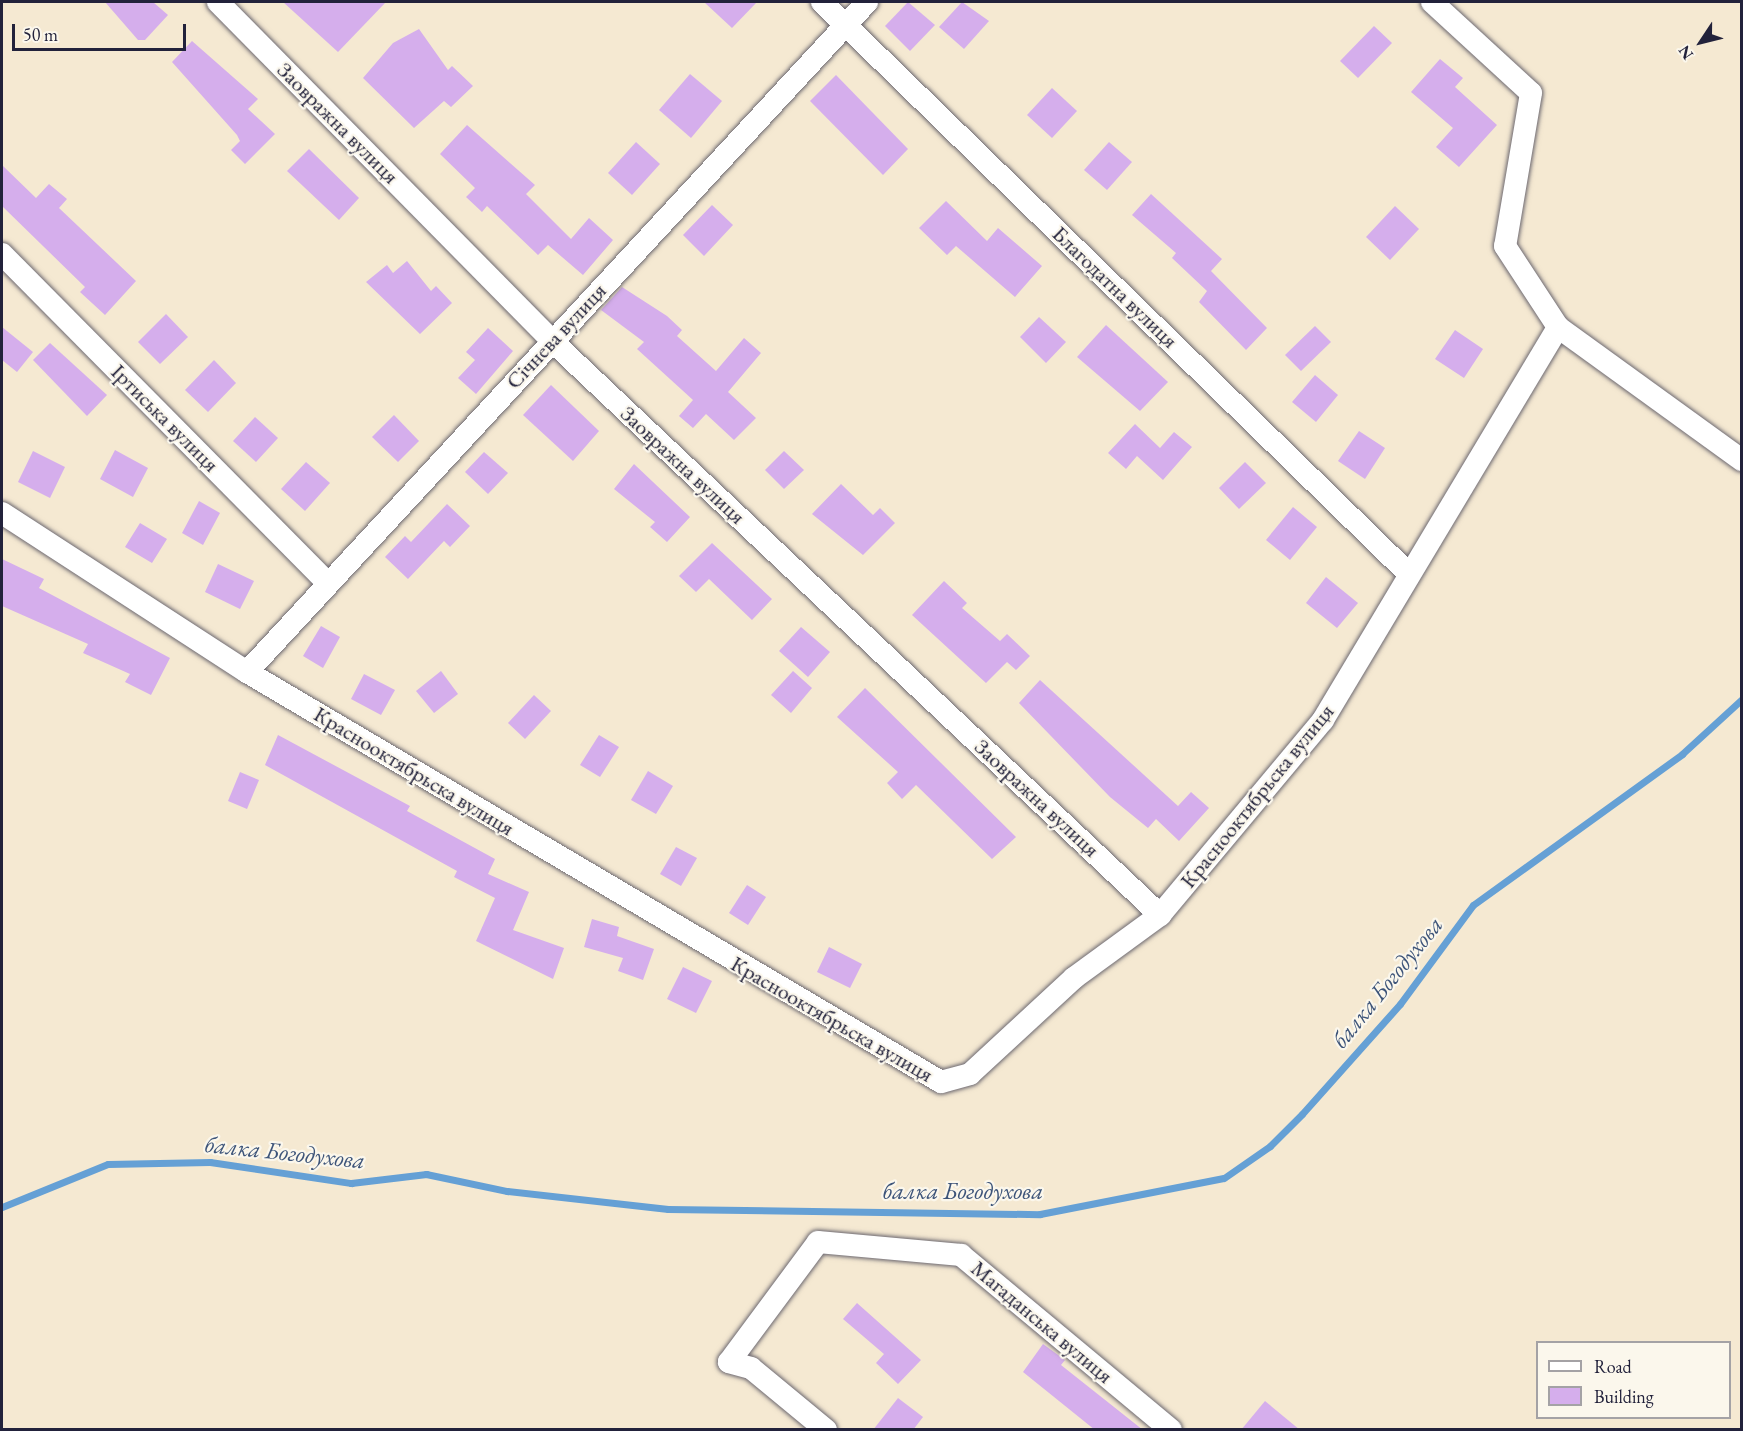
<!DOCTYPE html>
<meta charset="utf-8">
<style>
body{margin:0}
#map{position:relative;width:1743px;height:1431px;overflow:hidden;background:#f5e9d2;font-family:"EB Garamond",serif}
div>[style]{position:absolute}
.stream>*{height:7px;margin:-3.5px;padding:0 3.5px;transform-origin:3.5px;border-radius:3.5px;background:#65a0d5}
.building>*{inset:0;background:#d5aeec}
.roads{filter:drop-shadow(0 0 2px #6c6870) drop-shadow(0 0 2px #6c6870)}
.street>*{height:22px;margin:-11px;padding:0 11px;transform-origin:11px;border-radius:11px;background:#fff}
span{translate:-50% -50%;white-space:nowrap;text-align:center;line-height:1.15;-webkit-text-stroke:4.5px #fbf7ec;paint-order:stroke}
.street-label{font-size:22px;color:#22223b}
.water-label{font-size:24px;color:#3d5479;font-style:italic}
.frame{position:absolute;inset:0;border:3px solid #22223b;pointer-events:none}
.legend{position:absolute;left:1536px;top:1341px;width:195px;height:78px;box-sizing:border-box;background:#fbf7ec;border:2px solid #a4a2a5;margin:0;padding:8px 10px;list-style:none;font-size:18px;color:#22223b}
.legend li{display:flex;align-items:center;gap:12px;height:30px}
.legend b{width:30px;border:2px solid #a4a2a5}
.north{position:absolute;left:1671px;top:12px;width:60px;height:60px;-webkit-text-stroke:4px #fbf7ec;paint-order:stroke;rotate:235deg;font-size:16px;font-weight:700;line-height:24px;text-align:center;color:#22223b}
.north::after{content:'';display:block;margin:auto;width:21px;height:27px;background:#22223b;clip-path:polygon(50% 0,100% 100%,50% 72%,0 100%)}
.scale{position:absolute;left:12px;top:24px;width:174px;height:27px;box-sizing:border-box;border:3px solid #22223b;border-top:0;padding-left:8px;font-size:18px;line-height:21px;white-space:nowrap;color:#22223b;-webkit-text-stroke:4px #fbf7ec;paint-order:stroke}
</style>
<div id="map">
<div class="stream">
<i style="left:2px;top:1207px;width:114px;rotate:-22.1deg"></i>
<i style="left:108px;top:1164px;width:102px;rotate:-1.1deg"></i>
<i style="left:210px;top:1162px;width:143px;rotate:8.5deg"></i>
<i style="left:351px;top:1183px;width:76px;rotate:-6.8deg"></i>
<i style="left:426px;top:1174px;width:83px;rotate:11.9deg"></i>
<i style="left:507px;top:1191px;width:162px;rotate:6.4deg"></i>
<i style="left:668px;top:1209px;width:372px;rotate:0.8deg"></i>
<i style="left:1040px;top:1214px;width:187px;rotate:-11.1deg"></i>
<i style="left:1224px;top:1178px;width:56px;rotate:-34.8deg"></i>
<i style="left:1270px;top:1146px;width:45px;rotate:-45deg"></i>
<i style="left:1302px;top:1114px;width:147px;rotate:-48.3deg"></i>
<i style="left:1400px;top:1004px;width:123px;rotate:-53.6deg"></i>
<i style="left:1473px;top:905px;width:258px;rotate:-35.8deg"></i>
<i style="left:1682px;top:754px;width:81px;rotate:-42.5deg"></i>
</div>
<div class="building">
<i style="clip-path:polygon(105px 2px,153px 2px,168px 15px,145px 40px,138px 40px)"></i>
<i style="clip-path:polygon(283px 2px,386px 2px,338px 52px)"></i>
<i style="clip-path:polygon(704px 2px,757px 2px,732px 28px)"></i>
<i style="clip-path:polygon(908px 2px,935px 25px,910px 51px,885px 26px)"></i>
<i style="clip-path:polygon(962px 2px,989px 21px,964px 49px,939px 27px)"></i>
<i style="clip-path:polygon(1374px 26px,1392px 43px,1358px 78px,1340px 61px)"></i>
<i style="clip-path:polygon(419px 29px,448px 70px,452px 66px,473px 86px,451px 107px,444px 101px,414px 128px,363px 78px,393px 43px)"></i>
<i style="clip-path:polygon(192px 41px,258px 99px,248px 109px,275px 134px,245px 164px,231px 150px,240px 141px,237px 135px,172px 62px)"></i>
<i style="clip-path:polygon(1440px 59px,1463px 78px,1455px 87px,1497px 125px,1459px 167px,1436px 147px,1453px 128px,1411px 92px)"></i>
<i style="clip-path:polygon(690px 74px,722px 101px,691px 138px,659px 110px)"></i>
<i style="clip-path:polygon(836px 75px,908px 149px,883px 175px,810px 101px)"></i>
<i style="clip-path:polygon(1052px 88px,1077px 111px,1052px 138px,1027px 115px)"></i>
<i style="clip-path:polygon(467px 125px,535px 185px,526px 194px,571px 239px,589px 218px,613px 240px,583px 275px,548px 245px,538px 255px,487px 206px,482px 212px,466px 197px,475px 188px,440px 154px)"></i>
<i style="clip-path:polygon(636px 142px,660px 164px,632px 195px,608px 173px)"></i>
<i style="clip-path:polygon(1109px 142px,1132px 162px,1107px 190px,1084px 170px)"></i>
<i style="clip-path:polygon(309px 149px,359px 198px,339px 220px,287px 171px)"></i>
<i style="clip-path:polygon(2px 165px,36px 198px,49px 184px,67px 199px,59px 208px,136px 281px,105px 315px,80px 292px,85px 287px,2px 206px)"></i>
<i style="clip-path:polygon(1151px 194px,1222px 259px,1211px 271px,1267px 328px,1246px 350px,1199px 302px,1207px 291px,1172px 258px,1176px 253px,1132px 215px)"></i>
<i style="clip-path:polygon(946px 201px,987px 241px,998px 228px,1042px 266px,1015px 297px,956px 246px,947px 255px,919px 228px)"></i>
<i style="clip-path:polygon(712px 205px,733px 225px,704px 256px,683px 235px)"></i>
<i style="clip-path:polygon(1395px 206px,1419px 229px,1390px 260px,1366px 237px)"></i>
<i style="clip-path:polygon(407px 261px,431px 291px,436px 286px,452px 303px,420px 334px,366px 282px,387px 265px,393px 273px)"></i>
<i style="clip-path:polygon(622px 287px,667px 316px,682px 330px,677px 336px,716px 371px,744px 338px,761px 353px,728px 392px,756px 418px,734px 440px,706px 414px,693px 428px,679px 416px,693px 400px,637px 349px,644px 342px,601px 310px)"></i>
<i style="clip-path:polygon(166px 314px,188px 337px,160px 364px,138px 342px)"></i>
<i style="clip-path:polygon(1039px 317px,1066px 342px,1046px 363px,1020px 337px)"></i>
<i style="clip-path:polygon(1106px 325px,1168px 382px,1140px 411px,1077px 357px)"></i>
<i style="clip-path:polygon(1315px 326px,1331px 342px,1301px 371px,1285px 355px)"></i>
<i style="clip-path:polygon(2px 327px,33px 352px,17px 372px,2px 360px)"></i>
<i style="clip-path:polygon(488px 328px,513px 351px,476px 394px,458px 378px,475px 360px,466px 352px)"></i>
<i style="clip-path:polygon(1455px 330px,1483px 349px,1464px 378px,1435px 359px)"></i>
<i style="clip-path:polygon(50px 343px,107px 395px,87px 416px,33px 360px)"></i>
<i style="clip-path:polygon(214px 360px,236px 383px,208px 412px,185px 390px)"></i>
<i style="clip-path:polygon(1315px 375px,1338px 395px,1316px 422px,1292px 402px)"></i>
<i style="clip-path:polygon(551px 385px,599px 431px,573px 461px,523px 415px)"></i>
<i style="clip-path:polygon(394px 415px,419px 441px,398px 462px,372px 437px)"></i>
<i style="clip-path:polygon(255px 417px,278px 438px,256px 462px,233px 441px)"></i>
<i style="clip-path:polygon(1135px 424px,1160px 448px,1174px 432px,1192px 447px,1163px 480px,1137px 456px,1126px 469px,1108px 453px)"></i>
<i style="clip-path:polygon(1359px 431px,1385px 448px,1365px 479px,1338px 461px)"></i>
<i style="clip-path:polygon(115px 450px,148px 468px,133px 497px,100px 479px)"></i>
<i style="clip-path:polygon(33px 451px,65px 467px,50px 498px,18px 482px)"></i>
<i style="clip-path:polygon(784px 451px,804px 470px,784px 489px,765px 470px)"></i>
<i style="clip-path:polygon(484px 452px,508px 473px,488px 494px,465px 472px)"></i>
<i style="clip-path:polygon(306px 462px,330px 483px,305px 511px,281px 489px)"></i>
<i style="clip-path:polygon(1245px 462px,1266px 483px,1239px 509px,1219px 488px)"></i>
<i style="clip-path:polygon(634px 464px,690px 517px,667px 542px,650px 527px,655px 522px,614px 489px)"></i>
<i style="clip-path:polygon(841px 484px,873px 515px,880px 508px,895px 523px,863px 555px,812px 514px)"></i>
<i style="clip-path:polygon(199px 501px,220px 513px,203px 545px,182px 533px)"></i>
<i style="clip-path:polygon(447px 504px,470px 526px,450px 547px,444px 541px,408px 579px,385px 557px,405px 536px,411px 542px)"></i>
<i style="clip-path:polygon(1293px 507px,1317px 527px,1290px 560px,1266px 540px)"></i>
<i style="clip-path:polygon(140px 523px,167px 539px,152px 563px,125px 547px)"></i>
<i style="clip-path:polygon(712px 543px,772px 599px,752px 620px,709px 579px,696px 592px,679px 576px)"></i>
<i style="clip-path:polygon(2px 559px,44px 579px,39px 588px,170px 658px,151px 695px,125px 682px,130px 674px,83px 653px,88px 644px,2px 606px)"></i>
<i style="clip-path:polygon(218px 564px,254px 581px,240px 609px,205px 592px)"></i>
<i style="clip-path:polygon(1326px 577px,1358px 603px,1337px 628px,1306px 603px)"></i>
<i style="clip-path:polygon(944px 581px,967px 603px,962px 608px,1000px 641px,1007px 634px,1030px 656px,1016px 670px,1007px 662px,986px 683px,912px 615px)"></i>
<i style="clip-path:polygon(321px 626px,340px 637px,323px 668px,303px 656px)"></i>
<i style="clip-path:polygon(801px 627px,830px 652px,808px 677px,779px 651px)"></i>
<i style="clip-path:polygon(441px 671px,458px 694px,434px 713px,416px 691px)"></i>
<i style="clip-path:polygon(793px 671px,812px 688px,791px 713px,771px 695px)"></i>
<i style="clip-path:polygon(364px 674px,395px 690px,381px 715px,351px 699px)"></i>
<i style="clip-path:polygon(1040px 680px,1178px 806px,1191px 792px,1209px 808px,1179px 841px,1156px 819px,1148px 828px,1110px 797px,1019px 703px)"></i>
<i style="clip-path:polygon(865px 688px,1016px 837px,992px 859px,916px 785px,902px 799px,887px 783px,898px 772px,837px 717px)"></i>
<i style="clip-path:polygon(534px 695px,551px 711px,525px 739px,508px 723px)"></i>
<i style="clip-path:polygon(278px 735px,410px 806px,407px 811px,495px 859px,488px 874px,529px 892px,513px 930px,564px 948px,553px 979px,476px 941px,495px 898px,454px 877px,457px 871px,265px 765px)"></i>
<i style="clip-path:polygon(599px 735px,619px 747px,600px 777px,580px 765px)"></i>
<i style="clip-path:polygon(648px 771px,673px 786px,656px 814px,631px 800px)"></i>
<i style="clip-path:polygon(240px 772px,259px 780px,247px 809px,228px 801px)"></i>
<i style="clip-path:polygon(676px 847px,697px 858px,681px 886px,660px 874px)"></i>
<i style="clip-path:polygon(747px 885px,766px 897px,748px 925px,729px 913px)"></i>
<i style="clip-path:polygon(592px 919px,619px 927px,617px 936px,654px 949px,643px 980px,618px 971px,623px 958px,584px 947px)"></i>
<i style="clip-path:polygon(829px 947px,862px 964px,850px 988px,817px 972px)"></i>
<i style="clip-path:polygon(683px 967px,712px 981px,696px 1013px,667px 999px)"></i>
<i style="clip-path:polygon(857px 1303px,921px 1360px,898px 1384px,876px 1363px,884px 1354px,843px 1319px)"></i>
<i style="clip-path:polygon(1043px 1344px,1065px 1360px,1061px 1365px,1143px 1430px,1095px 1430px,1023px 1372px)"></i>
<i style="clip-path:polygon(898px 1398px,923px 1417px,913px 1430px,873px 1430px)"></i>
<i style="clip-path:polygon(1265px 1401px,1300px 1430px,1241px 1430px)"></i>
</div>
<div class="roads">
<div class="street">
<i style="left:218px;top:2px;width:476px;rotate:45.4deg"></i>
<i style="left:552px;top:341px;width:836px;rotate:43.35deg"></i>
<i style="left:822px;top:2px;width:818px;rotate:44.26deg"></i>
<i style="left:1432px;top:2px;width:134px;rotate:42.6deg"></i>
<i style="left:1531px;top:93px;width:155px;rotate:99.6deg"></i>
<i style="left:1505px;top:246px;width:97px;rotate:56.8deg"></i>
<i style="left:1558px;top:327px;width:227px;rotate:35.9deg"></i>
<i style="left:2px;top:254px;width:463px;rotate:45.3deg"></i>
<i style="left:2px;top:513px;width:292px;rotate:33deg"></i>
<i style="left:247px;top:672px;width:806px;rotate:30.57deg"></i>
<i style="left:941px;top:1082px;width:30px;rotate:-15deg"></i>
<i style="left:970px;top:1074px;width:142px;rotate:-42.7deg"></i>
<i style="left:1074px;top:978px;width:107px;rotate:-36.2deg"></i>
<i style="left:1160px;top:915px;width:254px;rotate:-50.1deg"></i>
<i style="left:1323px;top:720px;width:458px;rotate:-59.1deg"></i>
<i style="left:247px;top:672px;width:913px;rotate:-47.22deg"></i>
<i style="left:826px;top:1430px;width:97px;rotate:-140.4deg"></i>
<i style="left:751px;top:1368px;width:23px;rotate:-165deg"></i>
<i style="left:729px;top:1362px;width:149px;rotate:-53.4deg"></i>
<i style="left:818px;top:1242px;width:144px;rotate:5.2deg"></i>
<i style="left:961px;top:1255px;width:273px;rotate:39.8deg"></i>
</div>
</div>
<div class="street-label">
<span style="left:338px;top:123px;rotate:45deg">Заовражна вулиця</span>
<span style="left:1115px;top:287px;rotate:44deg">Благодатна вулиця</span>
<span style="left:556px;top:336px;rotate:-47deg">Січнева вулиця</span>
<span style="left:165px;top:418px;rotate:45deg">Іртиська вулиця</span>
<span style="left:683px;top:465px;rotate:43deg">Заовражна вулиця</span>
<span style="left:414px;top:771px;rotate:31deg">Краснооктябрьска вулиця</span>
<span style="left:1257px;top:796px;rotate:-51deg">Краснооктябрьска вулиця</span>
<span style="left:1037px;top:798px;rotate:43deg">Заовражна вулиця</span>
<span style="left:832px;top:1019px;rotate:30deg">Краснооктябрьска вулиця</span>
<span style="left:1042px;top:1322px;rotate:40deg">Магаданська вулиця</span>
</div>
<div class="water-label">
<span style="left:1387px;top:982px;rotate:-51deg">балка Богодухова</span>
<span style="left:285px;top:1152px;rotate:6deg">балка Богодухова</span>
<span style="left:963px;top:1191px">балка Богодухова</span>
</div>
<div class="frame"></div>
<ul class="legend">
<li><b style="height:8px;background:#fff"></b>Road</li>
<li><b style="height:16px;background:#d5aeec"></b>Building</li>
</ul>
<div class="north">N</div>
<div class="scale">50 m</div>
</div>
